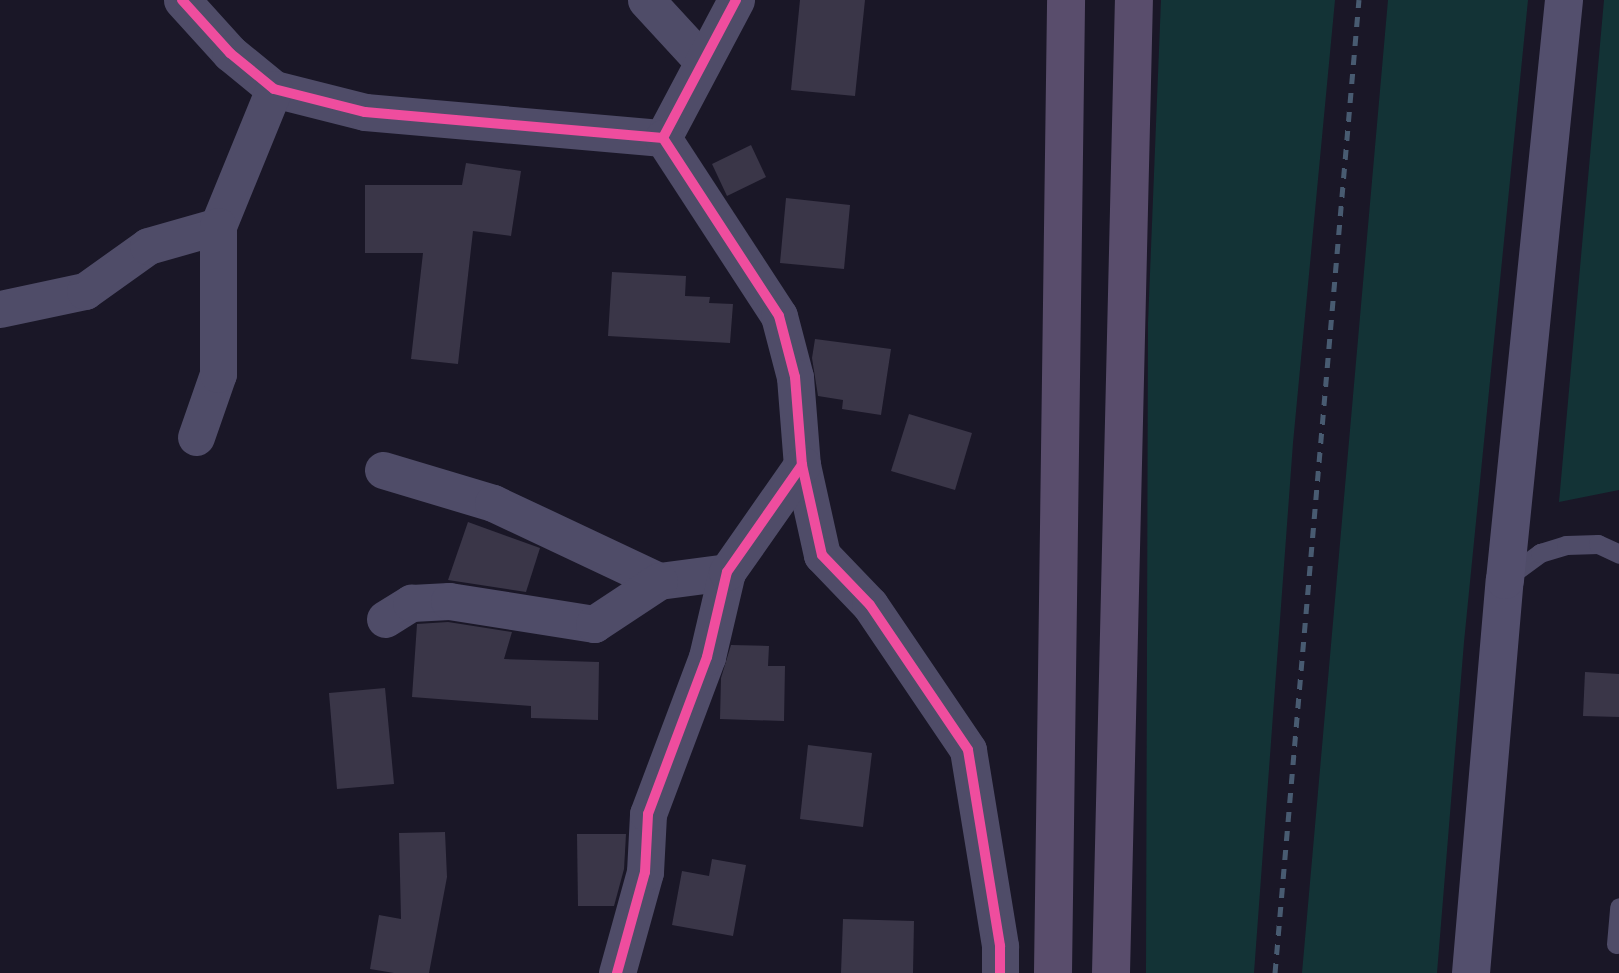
<!DOCTYPE html>
<style>
body{margin:0}
#map{position:relative;width:1619px;height:973px;overflow:hidden;background:#1a1727;font-family:"Roboto Condensed",sans-serif}
div>[style]{position:absolute}
.green>*{inset:0;background:#133336}
.building>*{inset:0;background:#3a3648}
.lane>*{height:19px;margin:-9.5px;padding:0 9.5px;transform-origin:9.5px;border-radius:9.5px;background:#4f4c68}
.street>*{height:37px;margin:-18.5px;padding:0 18.5px;transform-origin:18.5px;border-radius:18.5px;background:#4f4c68}
.secondary>*{height:38px;margin:-19px;padding:0 19px;transform-origin:19px;border-radius:19px;background:#534f6d}
.primary>*{height:38px;margin:-19px;padding:0 19px;transform-origin:19px;border-radius:19px;background:#594d6c}
.rail>*{height:5px;margin-top:-2.5px;transform-origin:0;background:repeating-linear-gradient(90deg,#485b71 0 10px,transparent 0 19px)}
.cycleway>*{height:10px;margin:-5px;padding:0 5px;transform-origin:5px;border-radius:5px;background:#ef4d9e}
span{translate:-50% -50%;white-space:nowrap;text-align:center;line-height:1.15;-webkit-text-stroke:6px #17102e;paint-order:stroke}
</style>
<div id="map">
<div class="green">
<i style="clip-path:polygon(1161px 0,1335px 0,1293px 443px,1254px 973px,1146px 973px,1148px 323px)"></i>
<i style="clip-path:polygon(1388px 0,1528px 0,1464px 642px,1437px 973px,1302px 973px)"></i>
<i style="clip-path:polygon(1604px 0,1619px 0,1619px 490px,1559px 502px)"></i>
</div>
<div class="building">
<i style="clip-path:polygon(800px 0,865px 0,855px 96px,791px 90px)"></i>
<i style="clip-path:polygon(751px 145px,766px 177px,727px 196px,712px 164px)"></i>
<i style="clip-path:polygon(466px 163px,521px 171px,511px 236px,473px 231px,458px 364px,411px 359px,423px 253px,365px 253px,365px 185px,462px 185px)"></i>
<i style="clip-path:polygon(786px 198px,850px 205px,844px 269px,780px 263px)"></i>
<i style="clip-path:polygon(612px 272px,686px 276px,685px 296px,710px 297px,709px 303px,733px 304px,730px 343px,608px 336px)"></i>
<i style="clip-path:polygon(815px 339px,891px 349px,881px 415px,842px 409px,843px 400px,818px 396px,812px 358px)"></i>
<i style="clip-path:polygon(909px 414px,972px 433px,955px 490px,891px 471px)"></i>
<i style="clip-path:polygon(468px 522px,540px 548px,526px 592px,448px 580px)"></i>
<i style="clip-path:polygon(448px 622px,512px 632px,504px 659px,599px 662px,598px 720px,531px 718px,531px 706px,412px 697px,417px 624px)"></i>
<i style="clip-path:polygon(731px 645px,769px 646px,768px 666px,785px 666px,784px 721px,720px 719px,721px 678px)"></i>
<i style="clip-path:polygon(1585px 672px,1619px 674px,1619px 717px,1583px 716px)"></i>
<i style="clip-path:polygon(385px 688px,394px 784px,337px 789px,329px 693px)"></i>
<i style="clip-path:polygon(808px 745px,872px 753px,863px 827px,800px 819px)"></i>
<i style="clip-path:polygon(445px 832px,447px 877px,429px 973px,394px 973px,370px 969px,379px 915px,401px 919px,399px 833px)"></i>
<i style="clip-path:polygon(577px 834px,626px 834px,624px 869px,614px 906px,578px 906px)"></i>
<i style="clip-path:polygon(712px 859px,746px 865px,733px 936px,672px 925px,682px 871px,709px 876px)"></i>
<i style="clip-path:polygon(843px 919px,914px 921px,913px 973px,841px 973px)"></i>
</div>
<div class="lane">
<i style="left:1505px;top:579px;width:44px;rotate:-36.6deg"></i>
<i style="left:1540px;top:553px;width:27px;rotate:-17deg"></i>
<i style="left:1566px;top:545px;width:32px;rotate:-2deg"></i>
<i style="left:1598px;top:544px;width:23px;rotate:25deg"></i>
<i style="left:1616px;top:944px;width:37px;rotate:-85deg"></i>
</div>
<div class="street">
<i style="left:182px;top:0;width:72px;rotate:47.8deg"></i>
<i style="left:230px;top:53px;width:57px;rotate:39.3deg"></i>
<i style="left:274px;top:89px;width:94px;rotate:14.2deg"></i>
<i style="left:365px;top:112px;width:299px;rotate:5deg"></i>
<i style="left:646px;top:0;width:83px;rotate:47.4deg"></i>
<i style="left:736px;top:0;width:156px;rotate:117.9deg"></i>
<i style="left:663px;top:138px;width:212px;rotate:56.9deg"></i>
<i style="left:779px;top:316px;width:63px;rotate:75.3deg"></i>
<i style="left:795px;top:377px;width:88px;rotate:85.5deg"></i>
<i style="left:802px;top:465px;width:92px;rotate:77.5deg"></i>
<i style="left:822px;top:555px;width:69px;rotate:46.2deg"></i>
<i style="left:870px;top:605px;width:175px;rotate:55.9deg"></i>
<i style="left:968px;top:750px;width:199px;rotate:80.7deg"></i>
<i style="left:1000px;top:946px;width:27px;rotate:90deg"></i>
<i style="left:0;top:309px;width:87px;rotate:-12deg"></i>
<i style="left:85px;top:291px;width:77px;rotate:-35.5deg"></i>
<i style="left:148px;top:246px;width:73px;rotate:-15.9deg"></i>
<i style="left:218px;top:226px;width:148px;rotate:-67.8deg"></i>
<i style="left:196px;top:437px;width:67px;rotate:-70.8deg"></i>
<i style="left:218px;top:374px;width:148px;rotate:-90deg"></i>
<i style="left:383px;top:470px;width:115px;rotate:16.7deg"></i>
<i style="left:493px;top:503px;width:183px;rotate:25.2deg"></i>
<i style="left:659px;top:581px;width:69px;rotate:-7.5deg"></i>
<i style="left:385px;top:619px;width:31px;rotate:-32deg"></i>
<i style="left:411px;top:603px;width:38px;rotate:-3deg"></i>
<i style="left:449px;top:601px;width:147px;rotate:9deg"></i>
<i style="left:594px;top:624px;width:78px;rotate:-33.5deg"></i>
<i style="left:617px;top:973px;width:105px;rotate:-74.5deg"></i>
<i style="left:645px;top:872px;width:58px;rotate:-87deg"></i>
<i style="left:648px;top:814px;width:168px;rotate:-69.4deg"></i>
<i style="left:707px;top:657px;width:87px;rotate:-76.8deg"></i>
<i style="left:727px;top:572px;width:131px;rotate:-55deg"></i>
</div>
<div class="secondary">
<i style="left:1471px;top:973px;width:394px;rotate:-85.1deg"></i>
<i style="left:1505px;top:580px;width:583px;rotate:-84.19deg"></i>
</div>
<div class="primary">
<i style="left:1053px;top:973px;width:973px;rotate:-89.23deg"></i>
<i style="left:1111px;top:973px;width:973px;rotate:-88.65deg"></i>
</div>
<div class="rail">
<i style="left:1275px;top:973px;width:977px;rotate:-85.07deg"></i>
</div>
<div class="cycleway">
<i style="left:182px;top:0;width:72px;rotate:47.8deg"></i>
<i style="left:230px;top:53px;width:57px;rotate:39.3deg"></i>
<i style="left:274px;top:89px;width:94px;rotate:14.2deg"></i>
<i style="left:365px;top:112px;width:299px;rotate:5deg"></i>
<i style="left:736px;top:0;width:156px;rotate:117.9deg"></i>
<i style="left:663px;top:138px;width:212px;rotate:56.9deg"></i>
<i style="left:779px;top:316px;width:63px;rotate:75.3deg"></i>
<i style="left:795px;top:377px;width:88px;rotate:85.5deg"></i>
<i style="left:802px;top:465px;width:92px;rotate:77.5deg"></i>
<i style="left:822px;top:555px;width:69px;rotate:46.2deg"></i>
<i style="left:870px;top:605px;width:175px;rotate:55.9deg"></i>
<i style="left:968px;top:750px;width:199px;rotate:80.7deg"></i>
<i style="left:1000px;top:946px;width:27px;rotate:90deg"></i>
<i style="left:617px;top:973px;width:105px;rotate:-74.5deg"></i>
<i style="left:645px;top:872px;width:58px;rotate:-87deg"></i>
<i style="left:648px;top:814px;width:168px;rotate:-69.4deg"></i>
<i style="left:707px;top:657px;width:87px;rotate:-76.8deg"></i>
<i style="left:727px;top:572px;width:131px;rotate:-55deg"></i>
</div>
</div>
